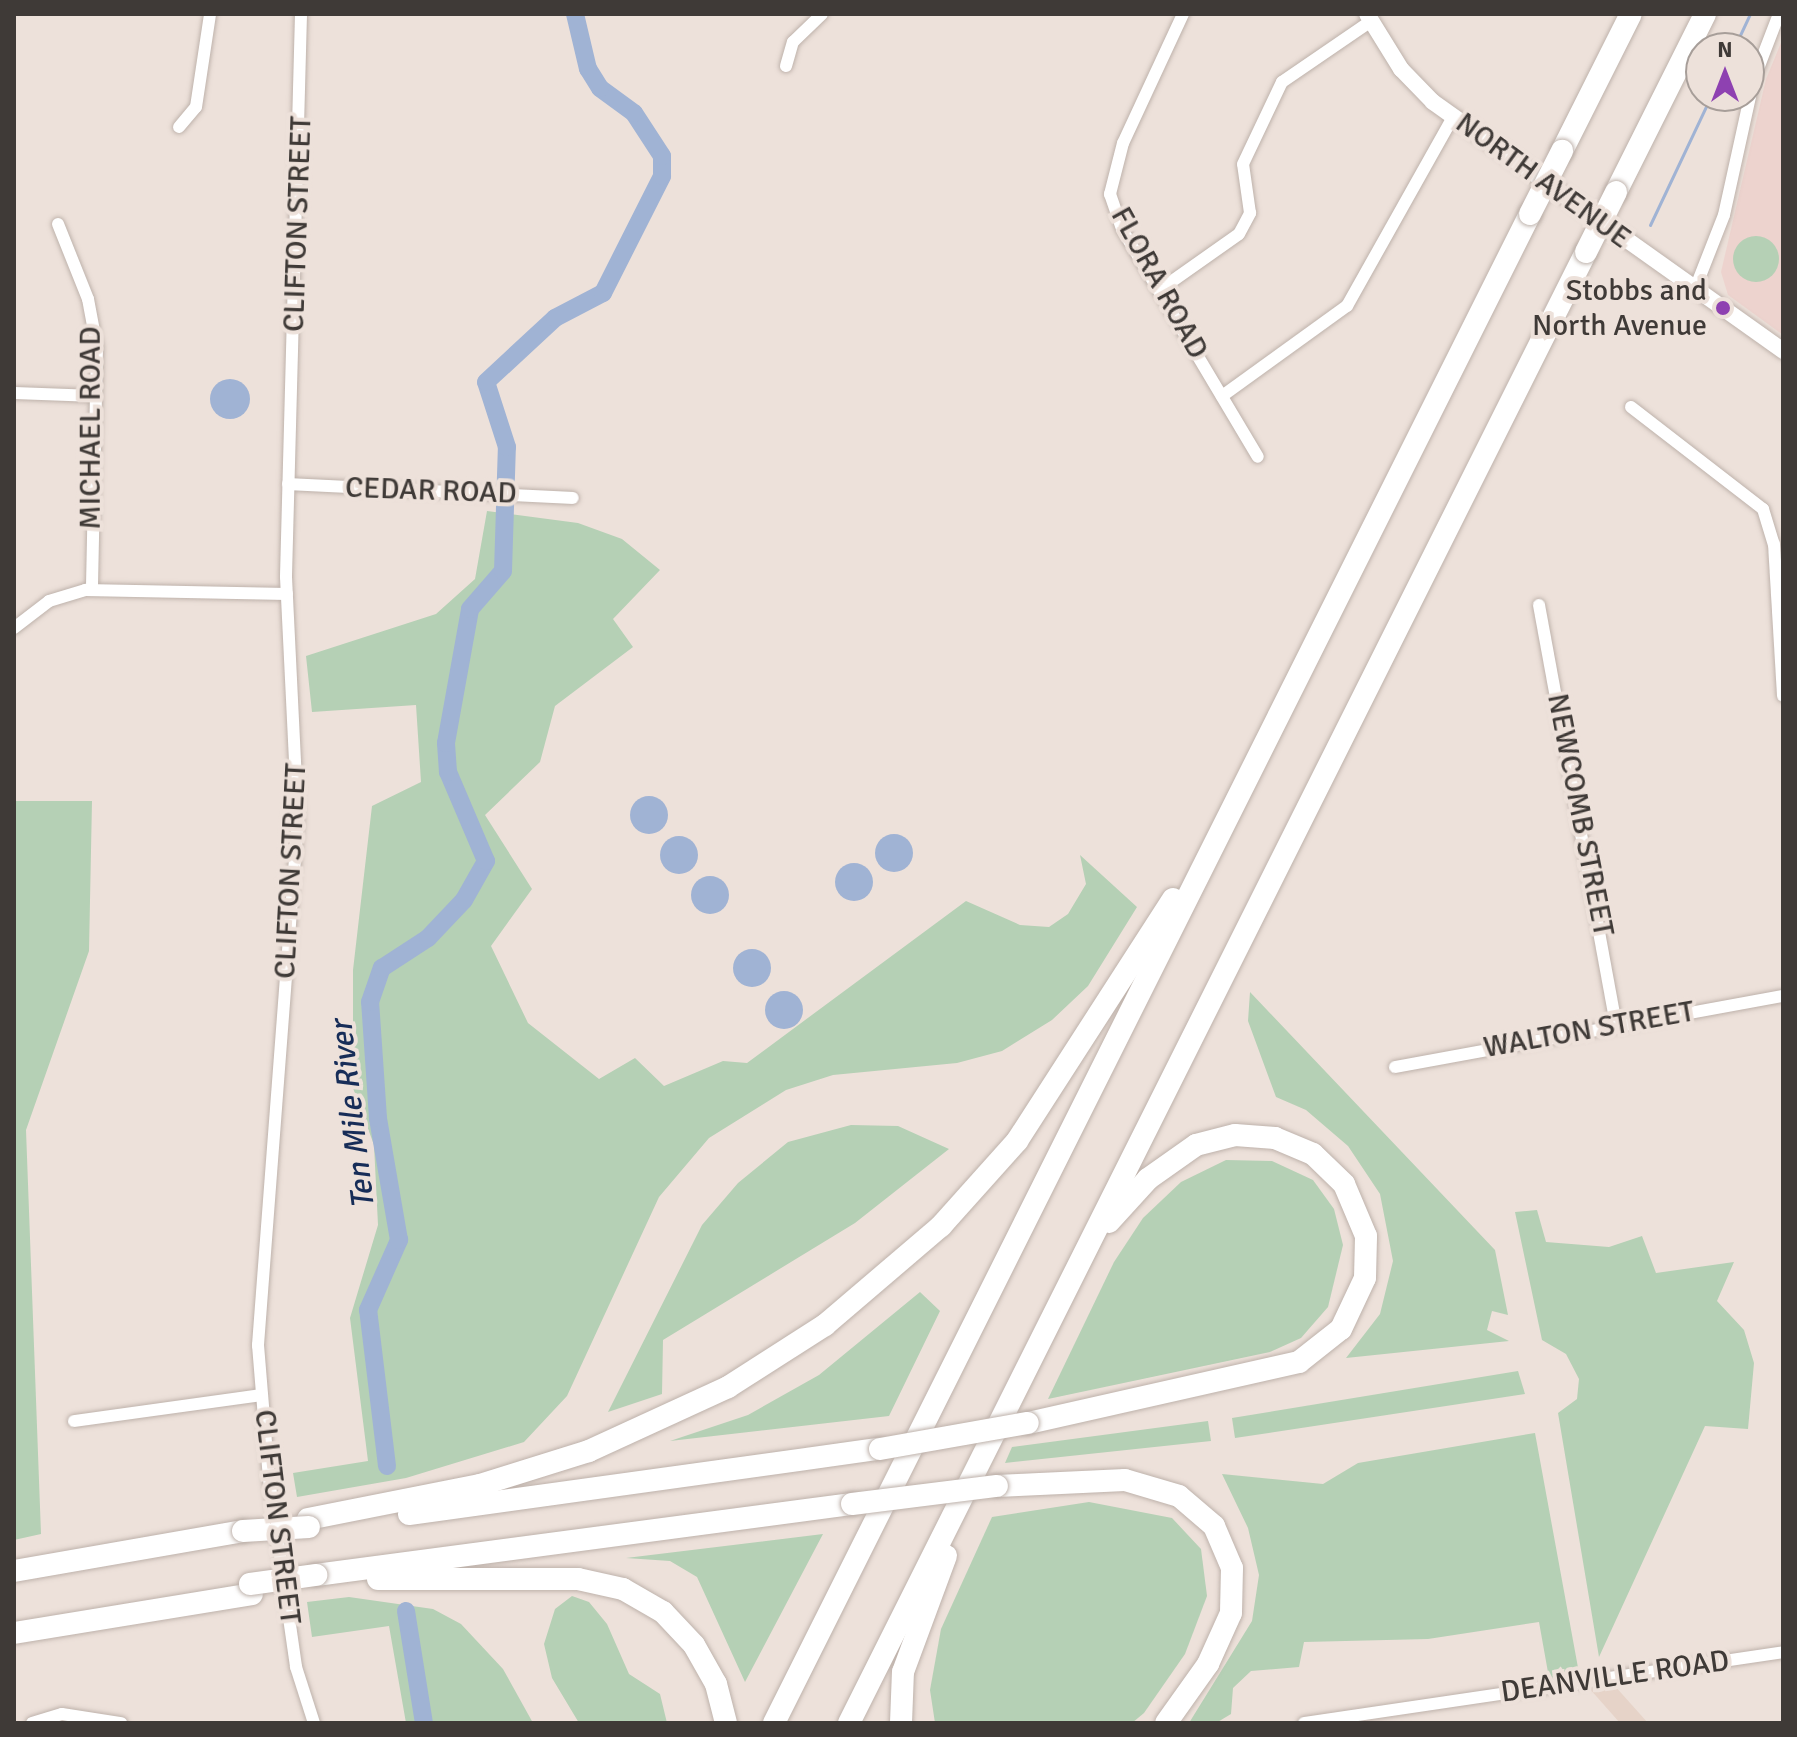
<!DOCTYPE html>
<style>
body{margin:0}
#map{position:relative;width:1797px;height:1737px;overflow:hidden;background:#ede1da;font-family:Signika,sans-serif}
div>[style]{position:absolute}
.built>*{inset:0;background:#e6d3c8}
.education>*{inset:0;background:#edd3ce}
.green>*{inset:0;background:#b5d0b5}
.round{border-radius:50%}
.water>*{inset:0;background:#a0b3d4}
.stream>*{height:3px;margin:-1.5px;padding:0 1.5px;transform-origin:1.5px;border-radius:1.5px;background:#a0b3d4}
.river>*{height:18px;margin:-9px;padding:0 9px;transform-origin:9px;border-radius:9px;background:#a0b3d4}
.roads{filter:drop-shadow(0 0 2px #beb2ab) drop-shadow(0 0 2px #beb2ab)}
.street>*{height:12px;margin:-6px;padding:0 6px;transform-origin:6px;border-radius:6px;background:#fff}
.secondary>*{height:16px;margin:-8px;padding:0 8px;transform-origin:8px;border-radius:8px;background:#fff}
.highway>*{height:22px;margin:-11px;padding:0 11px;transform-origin:11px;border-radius:11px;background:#fff}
.bridges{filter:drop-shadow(0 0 2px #beb2ab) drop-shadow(0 0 2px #beb2ab)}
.highway-bridge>*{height:22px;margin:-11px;padding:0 11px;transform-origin:11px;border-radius:11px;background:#fff}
.dots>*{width:22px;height:22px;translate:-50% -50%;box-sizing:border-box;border:4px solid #ede1da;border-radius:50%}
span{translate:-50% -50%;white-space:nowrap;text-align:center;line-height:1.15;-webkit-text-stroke:8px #ede1da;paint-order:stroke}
.street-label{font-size:30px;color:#3f3a37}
.poi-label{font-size:30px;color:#3f3a37}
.right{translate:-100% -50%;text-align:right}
.water-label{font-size:32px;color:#172d58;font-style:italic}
.frame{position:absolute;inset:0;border:16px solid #3f3a37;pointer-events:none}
.north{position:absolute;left:1685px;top:32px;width:80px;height:80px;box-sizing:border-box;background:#ede1da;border:2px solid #a79e99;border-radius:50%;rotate:0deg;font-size:22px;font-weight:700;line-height:32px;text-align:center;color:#3f3a37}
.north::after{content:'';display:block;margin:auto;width:28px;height:36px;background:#8e41b1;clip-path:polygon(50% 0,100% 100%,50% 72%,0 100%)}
</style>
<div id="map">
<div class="built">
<i style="clip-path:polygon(1613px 1685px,1614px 1685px,1648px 1723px,1620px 1723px,1589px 1688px)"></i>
</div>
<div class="education">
<i style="clip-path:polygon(1783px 38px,1783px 335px,1728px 295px,1721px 272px,1766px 79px)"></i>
</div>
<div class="green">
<i class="round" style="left:1733px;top:236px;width:46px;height:46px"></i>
<i style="clip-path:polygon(487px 511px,578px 523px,622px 539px,660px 570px,613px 619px,633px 647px,555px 706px,540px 762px,485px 815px,532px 889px,491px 946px,528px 1023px,599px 1079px,635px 1058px,664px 1086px,723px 1061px,747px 1063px,966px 901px,1020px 925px,1049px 927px,1068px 914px,1086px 884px,1080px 855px,1137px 907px,1088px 986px,1052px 1020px,1002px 1051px,957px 1063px,833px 1075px,786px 1090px,709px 1138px,659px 1197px,567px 1396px,524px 1442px,406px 1478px,297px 1497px,293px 1473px,368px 1461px,350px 1318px,378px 1225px,374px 1145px,353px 1088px,353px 970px,372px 806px,421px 782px,416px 705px,312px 712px,306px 656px,436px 614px,475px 579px)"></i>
<i style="clip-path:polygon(14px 801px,92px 801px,89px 951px,26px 1130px,41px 1534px,14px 1540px)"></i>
<i style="clip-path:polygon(1250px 992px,1495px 1250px,1508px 1315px,1492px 1311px,1487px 1330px,1509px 1341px,1346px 1358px,1380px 1314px,1393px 1261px,1380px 1194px,1348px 1146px,1306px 1110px,1276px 1097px,1248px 1021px)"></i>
<i style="clip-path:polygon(851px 1125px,898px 1126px,949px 1149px,855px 1223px,663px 1340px,662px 1394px,608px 1412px,702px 1225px,738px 1183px,788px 1142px)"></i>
<i style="clip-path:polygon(1226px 1160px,1272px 1161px,1313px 1180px,1334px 1209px,1343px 1245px,1328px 1307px,1301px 1338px,1270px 1352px,1048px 1399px,1114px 1262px,1143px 1218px,1181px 1182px)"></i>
<i style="clip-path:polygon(1537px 1210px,1546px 1242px,1609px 1247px,1642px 1236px,1656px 1273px,1734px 1262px,1717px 1301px,1744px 1330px,1754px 1363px,1748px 1429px,1705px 1426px,1599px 1657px,1558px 1413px,1577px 1399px,1579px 1379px,1566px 1354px,1542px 1340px,1515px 1212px)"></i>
<i style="clip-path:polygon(920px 1292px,940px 1311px,889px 1416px,670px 1441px,748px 1415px,819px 1375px)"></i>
<i style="clip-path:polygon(1518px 1371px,1525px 1394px,1235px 1438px,1232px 1418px)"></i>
<i style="clip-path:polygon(1208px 1421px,1211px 1441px,1005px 1463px,1012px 1447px)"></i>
<i style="clip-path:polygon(1535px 1433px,1579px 1673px,1549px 1678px,1539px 1622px,1428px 1639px,1304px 1642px,1299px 1667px,1251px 1671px,1233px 1688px,1231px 1714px,1216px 1723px,1189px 1723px,1252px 1621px,1259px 1575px,1248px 1528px,1222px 1474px,1323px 1484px,1358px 1463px)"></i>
<i style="clip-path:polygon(1089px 1502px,1172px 1518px,1201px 1549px,1207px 1596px,1185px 1654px,1144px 1713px,1132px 1723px,935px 1723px,930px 1690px,941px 1629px,992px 1517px)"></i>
<i style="clip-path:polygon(823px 1534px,745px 1682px,697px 1577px,670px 1561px,626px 1558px)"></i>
<i style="clip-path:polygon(572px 1596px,589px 1602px,607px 1624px,629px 1674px,660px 1694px,667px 1723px,579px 1723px,552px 1678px,544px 1644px,555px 1609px)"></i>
<i style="clip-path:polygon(349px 1597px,433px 1609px,461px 1624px,503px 1669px,533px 1723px,406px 1723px,389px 1626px,312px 1637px,307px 1602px)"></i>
</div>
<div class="water">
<i class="round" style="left:210px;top:379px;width:40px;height:40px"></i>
<i class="round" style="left:630px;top:796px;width:38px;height:38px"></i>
<i class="round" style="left:875px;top:834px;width:38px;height:38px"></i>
<i class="round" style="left:660px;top:836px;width:38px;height:38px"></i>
<i class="round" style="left:835px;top:863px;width:38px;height:38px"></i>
<i class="round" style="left:691px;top:876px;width:38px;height:38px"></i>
<i class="round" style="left:733px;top:949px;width:38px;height:38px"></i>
<i class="round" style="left:765px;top:991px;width:38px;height:38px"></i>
</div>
<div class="stream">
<i style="left:1734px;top:48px;width:38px;rotate:-65deg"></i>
<i style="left:1650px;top:225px;width:143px;rotate:-64.7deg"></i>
</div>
<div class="river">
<i style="left:387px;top:1466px;width:157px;rotate:-96.9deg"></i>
<i style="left:368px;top:1310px;width:77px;rotate:-66.1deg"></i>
<i style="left:399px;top:1240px;width:124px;rotate:-99.8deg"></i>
<i style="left:378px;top:1118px;width:116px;rotate:-93.9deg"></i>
<i style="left:370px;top:1002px;width:36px;rotate:-71deg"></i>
<i style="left:382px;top:968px;width:55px;rotate:-33.1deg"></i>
<i style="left:428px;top:938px;width:52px;rotate:-46.5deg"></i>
<i style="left:464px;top:900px;width:45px;rotate:-60.6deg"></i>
<i style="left:486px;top:861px;width:97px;rotate:-113.1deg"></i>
<i style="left:448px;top:772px;width:29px;rotate:-94deg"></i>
<i style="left:446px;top:743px;width:136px;rotate:-79.8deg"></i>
<i style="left:470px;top:609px;width:50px;rotate:-49deg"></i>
<i style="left:503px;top:571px;width:124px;rotate:-88.2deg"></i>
<i style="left:507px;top:447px;width:68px;rotate:-107.9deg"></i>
<i style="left:486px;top:382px;width:94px;rotate:-42.8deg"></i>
<i style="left:555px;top:318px;width:54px;rotate:-27.5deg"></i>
<i style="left:603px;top:293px;width:131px;rotate:-63.2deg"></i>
<i style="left:662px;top:176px;width:20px;rotate:-90deg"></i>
<i style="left:662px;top:156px;width:51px;rotate:-123.1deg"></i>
<i style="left:634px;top:113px;width:42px;rotate:-143.7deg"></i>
<i style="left:600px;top:88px;width:22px;rotate:-122deg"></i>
<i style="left:588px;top:69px;width:57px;rotate:-103.3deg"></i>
<i style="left:406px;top:1611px;width:113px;rotate:80.9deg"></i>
</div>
<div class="roads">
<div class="street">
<i style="left:301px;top:14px;width:563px;rotate:91.53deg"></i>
<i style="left:286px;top:577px;width:242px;rotate:87.2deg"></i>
<i style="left:298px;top:819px;width:528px;rotate:94.35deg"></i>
<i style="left:258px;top:1345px;width:134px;rotate:85.3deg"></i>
<i style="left:269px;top:1479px;width:190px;rotate:81.8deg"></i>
<i style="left:296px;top:1667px;width:59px;rotate:72.2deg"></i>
<i style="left:1183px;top:14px;width:142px;rotate:114.9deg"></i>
<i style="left:1123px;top:143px;width:53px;rotate:104.3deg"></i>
<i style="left:1110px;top:194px;width:37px;rotate:71deg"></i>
<i style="left:1122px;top:229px;width:265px;rotate:59.2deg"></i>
<i style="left:786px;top:66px;width:25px;rotate:-74deg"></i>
<i style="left:793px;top:42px;width:40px;rotate:-44deg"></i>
<i style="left:179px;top:127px;width:26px;rotate:-50deg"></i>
<i style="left:196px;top:107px;width:94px;rotate:-81.4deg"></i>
<i style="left:58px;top:224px;width:81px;rotate:68.2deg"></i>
<i style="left:88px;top:299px;width:49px;rotate:79.4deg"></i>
<i style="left:97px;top:347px;width:243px;rotate:91.2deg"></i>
<i style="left:1161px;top:289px;width:95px;rotate:-35.2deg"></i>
<i style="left:1239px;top:234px;width:24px;rotate:-62deg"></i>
<i style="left:1250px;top:213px;width:49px;rotate:-98.1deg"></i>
<i style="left:1243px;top:164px;width:91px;rotate:-64.6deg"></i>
<i style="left:1282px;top:82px;width:108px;rotate:-34.4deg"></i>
<i style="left:1695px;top:289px;width:79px;rotate:-68.6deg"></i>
<i style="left:1724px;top:215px;width:139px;rotate:-77.6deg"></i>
<i style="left:1754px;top:79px;width:70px;rotate:-69deg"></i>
<i style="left:14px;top:393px;width:82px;rotate:2.1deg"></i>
<i style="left:1222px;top:396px;width:154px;rotate:-35.8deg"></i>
<i style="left:1347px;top:306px;width:217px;rotate:-60.7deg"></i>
<i style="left:1631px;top:407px;width:167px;rotate:37.7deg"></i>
<i style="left:1763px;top:509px;width:37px;rotate:73deg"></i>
<i style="left:1774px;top:544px;width:152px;rotate:86.6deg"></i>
<i style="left:288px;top:484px;width:285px;rotate:2.8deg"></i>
<i style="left:1539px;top:605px;width:427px;rotate:79.6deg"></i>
<i style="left:14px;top:628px;width:44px;rotate:-37.6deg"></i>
<i style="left:49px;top:601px;width:38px;rotate:-17deg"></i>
<i style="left:85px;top:590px;width:202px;rotate:1.1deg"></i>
<i style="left:1395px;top:1067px;width:394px;rotate:-10.4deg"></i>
<i style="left:74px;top:1421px;width:189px;rotate:-7.9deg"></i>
<i style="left:32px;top:1723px;width:31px;rotate:-17deg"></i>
<i style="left:62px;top:1714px;width:60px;rotate:8.7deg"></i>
<i style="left:1304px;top:1723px;width:484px;rotate:-8.4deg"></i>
</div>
<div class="secondary">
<i style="left:1367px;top:14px;width:65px;rotate:58.3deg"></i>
<i style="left:1401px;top:69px;width:46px;rotate:45.9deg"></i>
<i style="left:1433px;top:102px;width:430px;rotate:35.4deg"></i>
</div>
<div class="highway">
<i style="left:1562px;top:151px;width:153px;rotate:-63.3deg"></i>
<i style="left:1616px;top:192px;width:199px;rotate:-63.4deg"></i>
<i style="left:1028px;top:1423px;width:278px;rotate:-12.7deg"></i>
<i style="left:1299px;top:1362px;width:53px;rotate:-38.2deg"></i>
<i style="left:1341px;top:1329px;width:56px;rotate:-64.8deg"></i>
<i style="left:1365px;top:1278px;width:42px;rotate:-88.6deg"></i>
<i style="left:1366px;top:1236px;width:56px;rotate:-112.9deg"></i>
<i style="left:1344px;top:1184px;width:43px;rotate:-135.9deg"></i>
<i style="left:1313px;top:1154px;width:41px;rotate:-157.2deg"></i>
<i style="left:1275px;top:1138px;width:40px;rotate:-175.7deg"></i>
<i style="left:1235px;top:1135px;width:40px;rotate:165.6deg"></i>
<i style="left:1196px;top:1145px;width:59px;rotate:144.7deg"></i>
<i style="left:1148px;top:1179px;width:58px;rotate:132.2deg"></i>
<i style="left:997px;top:1486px;width:128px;rotate:-2.7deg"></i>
<i style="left:1125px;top:1480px;width:56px;rotate:16.5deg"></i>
<i style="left:1179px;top:1496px;width:46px;rotate:40.6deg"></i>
<i style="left:1214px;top:1526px;width:46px;rotate:66.8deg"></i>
<i style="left:1232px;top:1568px;width:45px;rotate:91.3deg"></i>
<i style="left:1231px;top:1613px;width:56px;rotate:114.3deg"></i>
<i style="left:1208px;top:1664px;width:72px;rotate:125.4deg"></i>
<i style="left:409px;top:1514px;width:475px;rotate:-7.9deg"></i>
<i style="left:308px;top:1519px;width:175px;rotate:-11.2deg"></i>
<i style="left:480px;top:1485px;width:114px;rotate:-17.3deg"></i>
<i style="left:589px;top:1451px;width:153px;rotate:-24.7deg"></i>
<i style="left:728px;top:1387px;width:115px;rotate:-32.6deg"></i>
<i style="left:825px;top:1325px;width:153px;rotate:-40.5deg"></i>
<i style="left:941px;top:1226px;width:114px;rotate:-48.2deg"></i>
<i style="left:1017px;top:1141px;width:288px;rotate:-57.2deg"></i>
<i style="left:14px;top:1571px;width:232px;rotate:-9.9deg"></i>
<i style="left:316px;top:1575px;width:541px;rotate:-7.55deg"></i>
<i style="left:378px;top:1579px;width:200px"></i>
<i style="left:578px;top:1579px;width:46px;rotate:12.5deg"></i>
<i style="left:623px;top:1589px;width:46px;rotate:29.9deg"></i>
<i style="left:663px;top:1612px;width:45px;rotate:46.8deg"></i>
<i style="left:694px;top:1645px;width:45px;rotate:60.6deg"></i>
<i style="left:716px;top:1684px;width:40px;rotate:75.6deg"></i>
<i style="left:14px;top:1633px;width:241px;rotate:-9.3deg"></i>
<i style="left:774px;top:1723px;width:1688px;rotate:-63.39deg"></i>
<i style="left:849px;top:1723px;width:1645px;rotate:-63.39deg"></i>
<i style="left:901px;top:1723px;width:51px;rotate:-87.8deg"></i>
<i style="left:903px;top:1672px;width:124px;rotate:-69.7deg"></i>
</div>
</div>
<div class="bridges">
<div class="highway-bridge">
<i style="left:1530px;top:214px;width:71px;rotate:-63.1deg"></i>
<i style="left:1586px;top:252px;width:67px;rotate:-63.4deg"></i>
<i style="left:880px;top:1449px;width:150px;rotate:-10deg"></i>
<i style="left:852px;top:1504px;width:146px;rotate:-7.1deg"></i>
<i style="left:243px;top:1531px;width:66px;rotate:-3.5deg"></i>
<i style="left:250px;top:1584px;width:67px;rotate:-7.8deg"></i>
</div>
</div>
<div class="dots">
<i style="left:1723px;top:308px;background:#8e41b1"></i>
</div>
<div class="street-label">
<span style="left:1543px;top:181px;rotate:36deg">NORTH AVENUE</span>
<span style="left:298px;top:224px;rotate:-88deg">CLIFTON STREET</span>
<span style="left:1159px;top:283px;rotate:61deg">FLORA ROAD</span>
<span style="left:91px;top:428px;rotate:-90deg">MICHAEL ROAD</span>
<span style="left:431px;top:491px;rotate:2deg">CEDAR ROAD</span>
<span style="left:1580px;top:815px;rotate:79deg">NEWCOMB STREET</span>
<span style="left:291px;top:871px;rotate:-87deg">CLIFTON STREET</span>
<span style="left:1589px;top:1030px;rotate:-10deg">WALTON STREET</span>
<span style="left:277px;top:1517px;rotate:83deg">CLIFTON STREET</span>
<span style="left:1615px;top:1677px;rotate:-8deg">DEANVILLE ROAD</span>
</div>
<div class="poi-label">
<span class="right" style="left:1707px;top:308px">Stobbs and<br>North Avenue</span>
</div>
<div class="water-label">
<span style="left:353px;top:1115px;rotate:-97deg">Ten Mile River</span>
</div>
<div class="frame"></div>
<div class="north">N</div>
</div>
